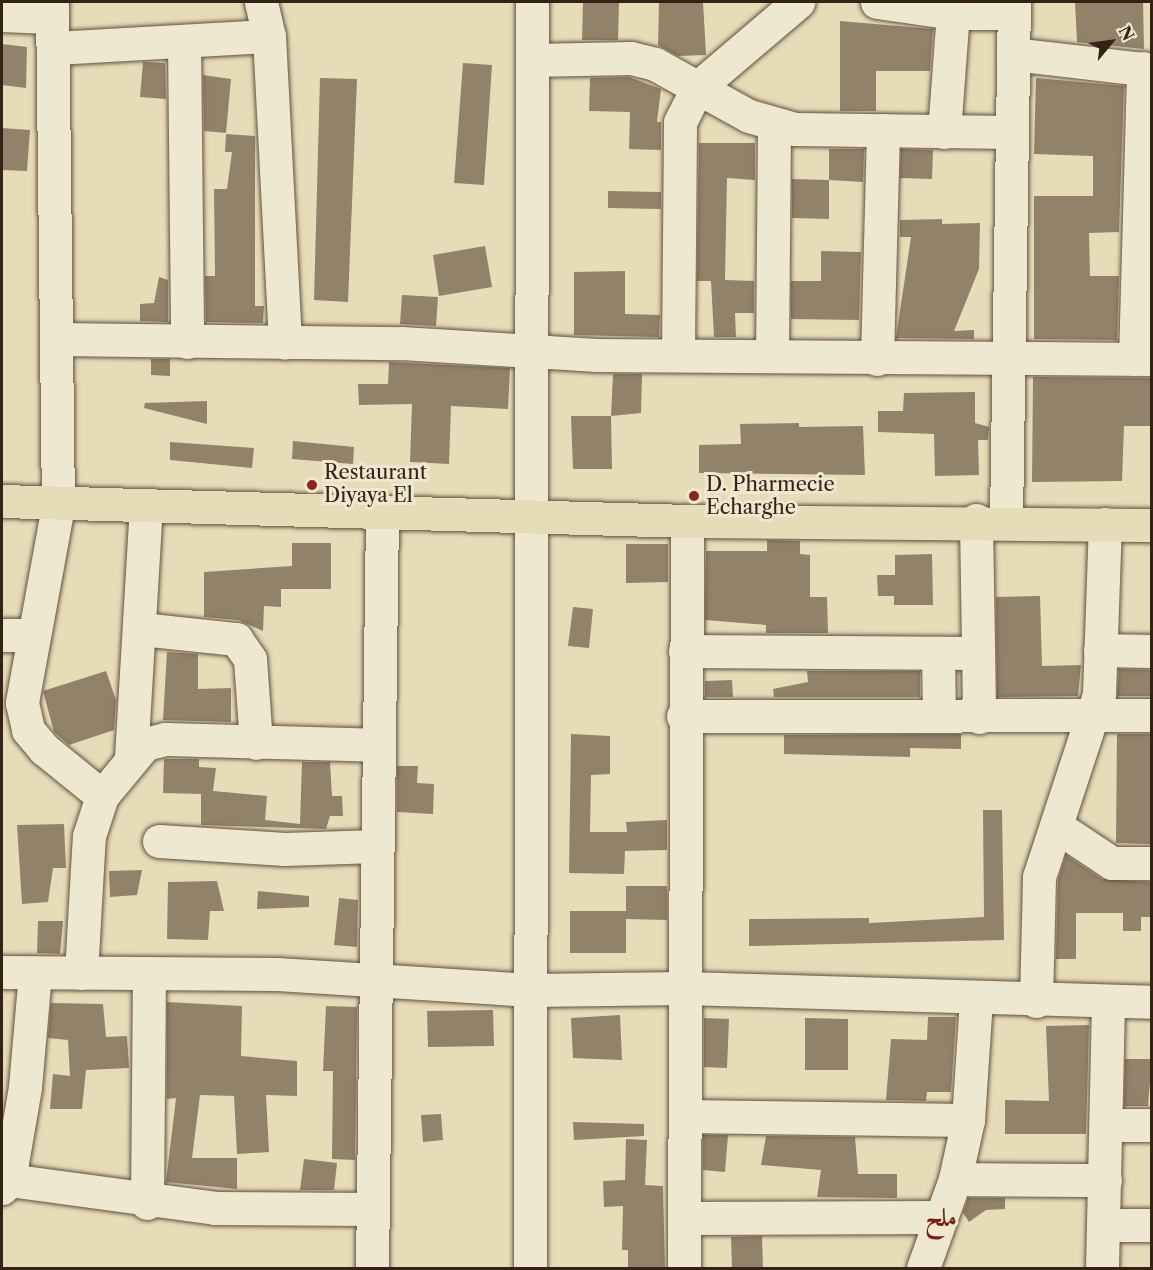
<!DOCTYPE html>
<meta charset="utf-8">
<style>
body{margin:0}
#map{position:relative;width:1153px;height:1270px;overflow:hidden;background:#e7dcb8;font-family:"Libre Caslon Text",Amiri,serif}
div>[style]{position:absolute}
.building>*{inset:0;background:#92826a}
.roads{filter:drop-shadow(0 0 2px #62503e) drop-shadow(0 0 2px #62503e)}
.minor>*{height:33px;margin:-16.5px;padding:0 16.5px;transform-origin:16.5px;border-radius:16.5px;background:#efe8d1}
.major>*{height:33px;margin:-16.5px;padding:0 16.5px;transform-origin:16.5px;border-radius:16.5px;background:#e7dcb8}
.dots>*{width:16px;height:16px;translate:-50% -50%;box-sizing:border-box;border:3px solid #efe8d1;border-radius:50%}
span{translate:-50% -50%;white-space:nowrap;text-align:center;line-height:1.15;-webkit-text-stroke:6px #efe8d1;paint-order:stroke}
.poi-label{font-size:20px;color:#362116}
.left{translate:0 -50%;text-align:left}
.district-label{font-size:26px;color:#7a1f14;font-weight:700}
.frame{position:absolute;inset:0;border:3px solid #362116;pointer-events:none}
.north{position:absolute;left:1081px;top:12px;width:60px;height:60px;-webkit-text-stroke:4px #efe8d1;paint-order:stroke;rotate:61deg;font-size:16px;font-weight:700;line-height:24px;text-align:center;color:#362116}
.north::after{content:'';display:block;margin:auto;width:21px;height:27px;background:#362116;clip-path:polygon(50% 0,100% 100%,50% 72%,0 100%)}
</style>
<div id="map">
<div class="building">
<i style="clip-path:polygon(583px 2px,619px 2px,618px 40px,582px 40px)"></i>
<i style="clip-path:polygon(659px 2px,703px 2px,706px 55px,678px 56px,658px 45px)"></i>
<i style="clip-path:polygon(1075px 2px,1143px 2px,1144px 49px,1077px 42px)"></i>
<i style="clip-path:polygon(840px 21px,933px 29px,930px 71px,876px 71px,876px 111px,840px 111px)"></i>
<i style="clip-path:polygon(2px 44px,27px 47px,26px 88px,2px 85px)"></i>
<i style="clip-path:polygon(143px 62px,165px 63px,166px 99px,140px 97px)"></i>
<i style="clip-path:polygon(463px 63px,492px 65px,484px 185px,454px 183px)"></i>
<i style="clip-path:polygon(203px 75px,231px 79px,226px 133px,204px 131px)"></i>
<i style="clip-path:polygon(629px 77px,661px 89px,657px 122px,661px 122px,661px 150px,629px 149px,630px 112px,589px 111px,590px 78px)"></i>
<i style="clip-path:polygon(320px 78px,357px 79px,348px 302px,314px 300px)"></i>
<i style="clip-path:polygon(1036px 78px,1124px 86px,1119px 232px,1089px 233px,1090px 276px,1119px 276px,1117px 340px,1034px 339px,1034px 196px,1093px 196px,1093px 156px,1034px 154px)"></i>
<i style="clip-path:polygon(2px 128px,30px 130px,27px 171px,2px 170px)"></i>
<i style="clip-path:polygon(226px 134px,255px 136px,255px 306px,264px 306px,263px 323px,206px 322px,205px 276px,215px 276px,214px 189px,227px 189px,232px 152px,225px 152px)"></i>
<i style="clip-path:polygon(699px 143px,755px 143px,755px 180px,727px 178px,725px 280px,754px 281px,754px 313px,735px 313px,736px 337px,714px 337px,711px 281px,697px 281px)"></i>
<i style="clip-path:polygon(829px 149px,864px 149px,863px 182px,829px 180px)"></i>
<i style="clip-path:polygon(901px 149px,933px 150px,932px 179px,900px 178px)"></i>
<i style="clip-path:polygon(792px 179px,829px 180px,829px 219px,792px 218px)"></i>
<i style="clip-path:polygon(608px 191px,661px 192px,661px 209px,608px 208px)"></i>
<i style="clip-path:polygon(942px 219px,942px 224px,980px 223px,979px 269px,954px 331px,974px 330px,974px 339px,896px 338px,911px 237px,900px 237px,900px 220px)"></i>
<i style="clip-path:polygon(485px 246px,492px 287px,439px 296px,433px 255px)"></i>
<i style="clip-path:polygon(821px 251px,861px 252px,859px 320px,791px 319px,791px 281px,821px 281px)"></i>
<i style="clip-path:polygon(625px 271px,625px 314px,660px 315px,659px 337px,574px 335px,574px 272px)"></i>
<i style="clip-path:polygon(159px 277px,168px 280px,168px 322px,140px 321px,140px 304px,154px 303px)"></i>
<i style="clip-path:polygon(402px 295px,438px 297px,436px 326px,400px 324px)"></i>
<i style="clip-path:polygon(151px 359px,170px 359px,170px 376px,151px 375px)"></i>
<i style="clip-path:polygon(389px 362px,510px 368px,508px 409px,451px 406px,449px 464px,410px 462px,412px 404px,359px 405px,358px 384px,388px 384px)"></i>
<i style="clip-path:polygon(613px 374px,642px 374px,641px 413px,611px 416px)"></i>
<i style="clip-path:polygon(1033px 377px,1152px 378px,1152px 426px,1124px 426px,1122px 481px,1032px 482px)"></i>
<i style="clip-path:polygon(975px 392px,975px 423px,989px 427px,988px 440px,978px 440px,979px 475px,935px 476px,934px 434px,878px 432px,878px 411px,903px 411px,904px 393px)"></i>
<i style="clip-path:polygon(207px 401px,207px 424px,144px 408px,145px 403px)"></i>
<i style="clip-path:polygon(571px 416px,611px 416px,612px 469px,573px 469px)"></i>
<i style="clip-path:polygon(799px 423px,799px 427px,863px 426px,865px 475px,699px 473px,699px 445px,741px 444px,740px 424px)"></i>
<i style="clip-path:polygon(293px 441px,354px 447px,353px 464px,292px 459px)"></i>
<i style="clip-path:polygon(170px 442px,254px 448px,252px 468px,170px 460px)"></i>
<i style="clip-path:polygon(767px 540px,800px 541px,800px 554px,810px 555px,810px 597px,827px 597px,828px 633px,766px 633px,766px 625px,705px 620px,706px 551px,767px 551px)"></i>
<i style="clip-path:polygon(292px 543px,331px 543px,331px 589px,281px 589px,281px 607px,264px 606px,263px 631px,238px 620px,204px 617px,204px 572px,292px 566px)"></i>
<i style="clip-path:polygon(626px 544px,668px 544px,668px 582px,626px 583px)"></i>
<i style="clip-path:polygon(932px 554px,933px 605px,894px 605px,894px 596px,878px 596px,877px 575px,895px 575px,895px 555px)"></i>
<i style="clip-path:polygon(1040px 596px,1042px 666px,1081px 665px,1078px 696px,997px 697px,996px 597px)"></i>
<i style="clip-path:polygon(573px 607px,593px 609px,589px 648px,568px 646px)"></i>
<i style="clip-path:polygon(167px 652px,198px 654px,198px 689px,231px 688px,231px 722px,163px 720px)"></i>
<i style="clip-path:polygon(1119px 669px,1152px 670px,1152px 696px,1117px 696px)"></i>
<i style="clip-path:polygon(106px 671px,116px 700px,114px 730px,69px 745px,54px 732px,43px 691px)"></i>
<i style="clip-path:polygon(807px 671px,920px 671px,920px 697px,774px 697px,773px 689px,808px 682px)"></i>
<i style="clip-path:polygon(732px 680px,733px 697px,705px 697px,705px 681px)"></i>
<i style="clip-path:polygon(571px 734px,610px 736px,610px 774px,591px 775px,590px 832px,627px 832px,626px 822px,667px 820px,667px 850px,625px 851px,624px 874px,569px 873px)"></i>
<i style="clip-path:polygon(961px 734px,961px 749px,910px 748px,910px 757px,784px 754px,784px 735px)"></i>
<i style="clip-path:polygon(1117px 734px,1150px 734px,1152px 844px,1116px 843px)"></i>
<i style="clip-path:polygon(164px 759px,199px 759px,199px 767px,216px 768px,213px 791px,267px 796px,265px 820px,300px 824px,302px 762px,330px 762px,332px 796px,342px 796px,343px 816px,330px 816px,326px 829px,201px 825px,201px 794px,163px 793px)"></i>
<i style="clip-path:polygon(397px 766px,418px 766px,417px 783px,434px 784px,433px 814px,397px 812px)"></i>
<i style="clip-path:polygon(983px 810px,1002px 810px,1004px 940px,749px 946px,749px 919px,869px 918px,869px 923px,984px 917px)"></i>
<i style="clip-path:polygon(64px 824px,66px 868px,53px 868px,48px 902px,22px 904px,17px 825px)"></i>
<i style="clip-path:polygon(1066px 855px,1102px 879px,1152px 882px,1152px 917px,1141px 917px,1141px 931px,1123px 931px,1123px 913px,1076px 913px,1076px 959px,1056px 959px,1058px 880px)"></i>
<i style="clip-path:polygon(142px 870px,137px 895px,110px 897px,109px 871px)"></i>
<i style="clip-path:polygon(217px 881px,224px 911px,210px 911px,208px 940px,167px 939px,168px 882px)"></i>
<i style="clip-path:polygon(626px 886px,667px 886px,667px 920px,626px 919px,626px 953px,570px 953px,570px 911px,626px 911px)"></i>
<i style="clip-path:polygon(258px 891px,309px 896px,309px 907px,257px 909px)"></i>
<i style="clip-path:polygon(339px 898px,358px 900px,357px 947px,334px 945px)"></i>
<i style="clip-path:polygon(38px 921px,63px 921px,60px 954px,37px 953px)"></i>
<i style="clip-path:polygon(167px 1002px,242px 1006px,241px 1056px,297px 1061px,297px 1096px,266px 1095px,269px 1152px,237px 1154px,234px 1096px,200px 1095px,192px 1158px,237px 1158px,237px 1189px,166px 1182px,176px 1098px,167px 1099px)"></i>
<i style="clip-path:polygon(51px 1003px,103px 1004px,106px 1037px,127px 1036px,129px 1068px,86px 1070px,82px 1109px,50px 1109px,53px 1074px,70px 1076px,68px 1040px,48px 1038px)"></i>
<i style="clip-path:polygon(326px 1006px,357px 1007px,355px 1160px,332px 1159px,333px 1071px,323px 1071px)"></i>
<i style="clip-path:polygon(493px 1010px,494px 1046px,428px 1047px,427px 1011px)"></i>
<i style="clip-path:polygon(620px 1015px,622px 1060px,573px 1058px,571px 1018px)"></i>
<i style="clip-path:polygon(928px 1017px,956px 1017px,951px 1092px,927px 1092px,926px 1101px,886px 1100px,891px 1039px,927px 1040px)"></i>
<i style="clip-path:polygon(704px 1018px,729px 1019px,727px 1068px,704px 1067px)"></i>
<i style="clip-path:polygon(805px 1018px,848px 1019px,848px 1070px,805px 1070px)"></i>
<i style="clip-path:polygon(1089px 1025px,1086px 1134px,1005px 1134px,1005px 1100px,1049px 1101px,1046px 1026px)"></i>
<i style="clip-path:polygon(1125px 1059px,1152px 1059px,1148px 1106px,1124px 1106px)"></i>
<i style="clip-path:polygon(441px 1114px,443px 1140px,423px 1142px,421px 1115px)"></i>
<i style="clip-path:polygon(573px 1122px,644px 1124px,644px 1136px,574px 1140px)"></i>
<i style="clip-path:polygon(703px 1135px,728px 1135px,725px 1172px,703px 1170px)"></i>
<i style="clip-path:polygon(766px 1136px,855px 1137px,858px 1174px,897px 1174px,897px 1198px,817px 1197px,821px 1170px,761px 1165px)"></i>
<i style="clip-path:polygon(626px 1139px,647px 1140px,645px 1185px,663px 1186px,665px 1269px,628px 1269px,628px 1250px,622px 1250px,623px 1206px,604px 1207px,603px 1181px,625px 1180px)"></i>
<i style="clip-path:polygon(304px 1159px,337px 1163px,334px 1190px,300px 1190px)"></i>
<i style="clip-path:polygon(968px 1198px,1005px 1198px,1005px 1209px,986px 1210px,969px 1222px,963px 1213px)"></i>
<i style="clip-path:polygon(762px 1236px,763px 1269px,732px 1269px,731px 1237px)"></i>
</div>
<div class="roads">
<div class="minor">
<i style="left:52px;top:2px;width:504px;rotate:89.32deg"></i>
<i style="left:58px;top:506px;width:200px;rotate:100.4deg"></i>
<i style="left:22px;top:703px;width:28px;rotate:77deg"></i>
<i style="left:28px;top:730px;width:25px;rotate:50deg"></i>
<i style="left:44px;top:749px;width:75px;rotate:39deg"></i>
<i style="left:261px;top:2px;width:35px;rotate:77deg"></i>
<i style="left:269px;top:36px;width:307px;rotate:87deg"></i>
<i style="left:877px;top:2px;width:77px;rotate:8.2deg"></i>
<i style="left:953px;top:13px;width:61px"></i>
<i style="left:2px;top:15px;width:50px;rotate:2.3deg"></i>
<i style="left:184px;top:41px;width:301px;rotate:89.4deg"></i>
<i style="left:53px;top:48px;width:216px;rotate:-3.2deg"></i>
<i style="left:1013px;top:54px;width:140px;rotate:6.6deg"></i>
<i style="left:532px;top:60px;width:99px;rotate:-1.2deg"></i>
<i style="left:631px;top:58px;width:25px;rotate:14deg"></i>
<i style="left:655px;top:64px;width:107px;rotate:29deg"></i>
<i style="left:749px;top:116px;width:48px;rotate:15.8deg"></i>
<i style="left:795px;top:129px;width:216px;rotate:0.8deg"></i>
<i style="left:944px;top:132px;width:119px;rotate:-85.7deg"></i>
<i style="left:56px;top:339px;width:345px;rotate:0.7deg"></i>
<i style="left:401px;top:343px;width:196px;rotate:3.5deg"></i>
<i style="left:597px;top:355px;width:555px;rotate:0.41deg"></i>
<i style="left:678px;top:355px;width:233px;rotate:-89.5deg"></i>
<i style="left:680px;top:122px;width:38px;rotate:-63deg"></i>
<i style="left:697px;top:88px;width:133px;rotate:-40.4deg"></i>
<i style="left:772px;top:356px;width:232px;rotate:-89.5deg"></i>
<i style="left:877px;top:359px;width:229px;rotate:-88.5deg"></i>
<i style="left:1135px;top:359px;width:291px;rotate:-88.4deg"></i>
<i style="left:976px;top:520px;width:197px;rotate:89.1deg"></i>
<i style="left:1006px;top:520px;width:518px;rotate:-89.12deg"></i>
<i style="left:141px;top:629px;width:96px;rotate:6deg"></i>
<i style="left:236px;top:639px;width:24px;rotate:55deg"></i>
<i style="left:250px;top:659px;width:84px;rotate:85.9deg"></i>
<i style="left:2px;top:635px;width:30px"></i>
<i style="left:1100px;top:650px;width:52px;rotate:1.1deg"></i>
<i style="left:685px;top:651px;width:293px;rotate:0.4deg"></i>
<i style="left:938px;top:653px;width:62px;rotate:89.1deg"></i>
<i style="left:683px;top:716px;width:469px;rotate:-0.1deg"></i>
<i style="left:131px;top:757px;width:249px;rotate:-86.6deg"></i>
<i style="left:1056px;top:826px;width:67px;rotate:33.5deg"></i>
<i style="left:1112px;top:863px;width:40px"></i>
<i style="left:159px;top:841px;width:126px;rotate:3.6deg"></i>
<i style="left:285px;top:849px;width:91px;rotate:-1.9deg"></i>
<i style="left:2px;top:972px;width:275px;rotate:0.4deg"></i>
<i style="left:277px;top:974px;width:254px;rotate:3.6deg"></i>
<i style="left:530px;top:990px;width:155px;rotate:-0.7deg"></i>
<i style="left:685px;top:988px;width:467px;rotate:1.7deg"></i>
<i style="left:81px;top:973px;width:137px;rotate:-86.7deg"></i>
<i style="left:89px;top:836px;width:42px;rotate:-72deg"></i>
<i style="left:102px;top:796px;width:67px;rotate:-50.4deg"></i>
<i style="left:145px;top:744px;width:21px;rotate:-14deg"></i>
<i style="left:165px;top:739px;width:211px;rotate:1.6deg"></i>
<i style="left:1036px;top:1001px;width:124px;rotate:-88.6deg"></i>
<i style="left:1039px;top:877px;width:193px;rotate:-71.8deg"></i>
<i style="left:1099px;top:694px;width:170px;rotate:-88deg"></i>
<i style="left:685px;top:1116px;width:283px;rotate:0.8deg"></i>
<i style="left:1106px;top:1125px;width:46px"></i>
<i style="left:955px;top:1179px;width:150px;rotate:0.4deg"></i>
<i style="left:9px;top:1180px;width:208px;rotate:7.7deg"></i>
<i style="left:215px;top:1208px;width:157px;rotate:0.4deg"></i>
<i style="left:2px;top:1188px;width:11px;rotate:-49deg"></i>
<i style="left:9px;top:1180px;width:94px;rotate:-80.2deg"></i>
<i style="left:25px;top:1087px;width:115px;rotate:-85deg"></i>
<i style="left:147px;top:1203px;width:230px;rotate:-89.5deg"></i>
<i style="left:684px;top:1218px;width:256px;rotate:-0.2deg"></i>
<i style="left:1104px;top:1225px;width:48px"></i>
<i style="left:372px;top:1268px;width:754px;rotate:-89.24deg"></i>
<i style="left:530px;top:1268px;width:1266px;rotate:-89.91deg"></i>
<i style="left:684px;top:1268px;width:747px;rotate:-89.77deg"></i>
<i style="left:923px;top:1268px;width:95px;rotate:-70.2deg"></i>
<i style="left:955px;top:1179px;width:60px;rotate:-77.6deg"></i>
<i style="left:968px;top:1120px;width:122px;rotate:-86.2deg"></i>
<i style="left:1102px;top:1268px;width:266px;rotate:-88.7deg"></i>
</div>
<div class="major">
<i style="left:2px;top:501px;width:685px;rotate:1.67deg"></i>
<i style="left:687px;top:521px;width:465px;rotate:0.5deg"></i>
</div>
</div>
<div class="dots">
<i style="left:312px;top:485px;background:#8f2418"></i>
<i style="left:694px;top:496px;background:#8f2418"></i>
</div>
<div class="poi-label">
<span class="left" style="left:324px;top:484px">Restaurant<br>Diyaya El</span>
<span class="left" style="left:706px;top:496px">D. Pharmecie<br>Echarghe</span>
</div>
<div class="district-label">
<span style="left:941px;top:1218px">ملح</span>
</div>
<div class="frame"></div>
<div class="north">N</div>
</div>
